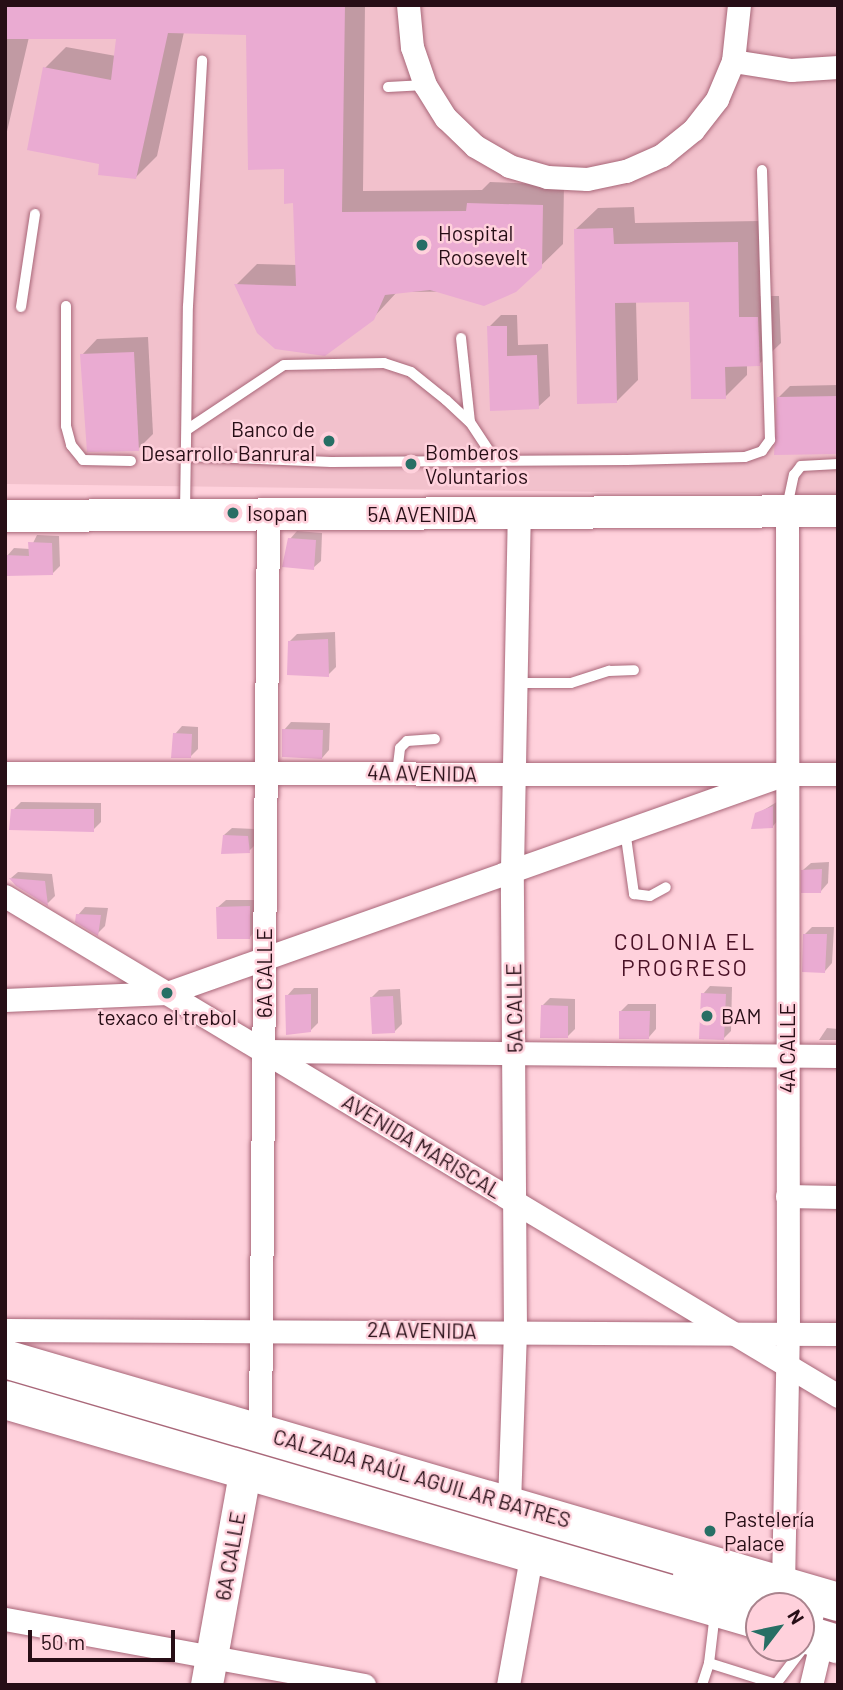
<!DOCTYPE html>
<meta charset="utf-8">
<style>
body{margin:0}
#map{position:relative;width:843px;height:1690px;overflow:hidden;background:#ffd1dc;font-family:Barlow,sans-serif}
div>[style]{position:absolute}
.built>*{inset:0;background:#f2c1cc}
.shadow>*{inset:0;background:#0003}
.building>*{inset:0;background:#eaabd2}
.roads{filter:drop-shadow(0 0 2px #a86678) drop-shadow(0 0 2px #a86678)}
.lane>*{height:10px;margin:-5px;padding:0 5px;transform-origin:5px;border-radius:5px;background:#fff}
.street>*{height:23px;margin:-11.5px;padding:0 11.5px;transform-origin:11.5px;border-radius:11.5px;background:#fff}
.secondary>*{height:32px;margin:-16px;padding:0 16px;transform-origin:16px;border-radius:16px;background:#fff}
.highway>*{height:38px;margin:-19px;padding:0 19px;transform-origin:19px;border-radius:19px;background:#fff}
.dots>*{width:19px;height:19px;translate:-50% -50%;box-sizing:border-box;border:4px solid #ffd1dc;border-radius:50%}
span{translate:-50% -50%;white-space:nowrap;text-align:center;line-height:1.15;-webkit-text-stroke:5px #ffd1dc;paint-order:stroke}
.poi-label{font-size:21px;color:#270e16}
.left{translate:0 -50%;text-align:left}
.right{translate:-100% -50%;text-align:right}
.street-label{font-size:21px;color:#270e16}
.neighbourhood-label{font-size:23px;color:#4a1126;letter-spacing:2px}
.frame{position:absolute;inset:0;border:7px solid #270e16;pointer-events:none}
.north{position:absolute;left:745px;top:1592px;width:70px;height:70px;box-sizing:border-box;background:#ffd1dc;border:2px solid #a9838d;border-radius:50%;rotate:58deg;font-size:19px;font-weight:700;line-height:28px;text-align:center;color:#270e16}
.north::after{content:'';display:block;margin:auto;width:24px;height:32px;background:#286f65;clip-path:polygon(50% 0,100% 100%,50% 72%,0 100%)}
.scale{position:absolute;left:28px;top:1630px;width:147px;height:32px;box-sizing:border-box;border:4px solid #270e16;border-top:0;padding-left:9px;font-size:21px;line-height:24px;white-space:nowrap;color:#270e16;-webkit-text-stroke:5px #ffd1dc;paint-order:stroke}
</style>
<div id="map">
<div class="built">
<i style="clip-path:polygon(5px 5px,838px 5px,838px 495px,5px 484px)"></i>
</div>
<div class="shadow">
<i style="clip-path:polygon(5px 5px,365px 5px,363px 191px,482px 190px,490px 182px,564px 185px,563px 244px,515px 291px,397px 292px,373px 318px,236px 285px,257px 264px,297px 265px,295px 202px,248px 33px,184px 32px,157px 156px,136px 177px,101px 163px,45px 68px,66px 47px,116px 56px,118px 37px,29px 37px,5px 140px)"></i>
<i style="clip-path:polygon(634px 207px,635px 223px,759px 221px,760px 296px,779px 296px,781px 343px,759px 364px,747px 364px,747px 375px,725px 397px,691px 300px,636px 301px,638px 380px,616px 402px,576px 229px,598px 208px)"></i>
<i style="clip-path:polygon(501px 315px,517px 315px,518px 345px,548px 344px,550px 396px,538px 407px,489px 327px)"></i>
<i style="clip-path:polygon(148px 337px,153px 434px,138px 449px,82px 355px,97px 339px)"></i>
<i style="clip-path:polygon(838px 385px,838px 452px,778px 398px,790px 386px)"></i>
<i style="clip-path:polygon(297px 531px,322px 533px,321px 561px,313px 568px,290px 539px)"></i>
<i style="clip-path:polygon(37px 535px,59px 536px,60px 566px,52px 574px,7px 556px,14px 548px,30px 549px)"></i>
<i style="clip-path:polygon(335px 632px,336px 667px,328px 675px,289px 642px,297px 634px)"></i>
<i style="clip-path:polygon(291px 722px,330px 723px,329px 750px,322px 758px,284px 730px)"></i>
<i style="clip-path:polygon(182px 726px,198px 727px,198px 749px,190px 757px,175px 734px)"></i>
<i style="clip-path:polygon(780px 800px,780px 818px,773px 826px,757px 814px)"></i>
<i style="clip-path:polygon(21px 802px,101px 803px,101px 822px,93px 830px,13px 810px)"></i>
<i style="clip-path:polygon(232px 828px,255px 829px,256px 844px,249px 851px,224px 835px)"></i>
<i style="clip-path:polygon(829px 862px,828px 883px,821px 891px,803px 870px,811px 863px)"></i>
<i style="clip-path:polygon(18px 872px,52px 874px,55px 896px,48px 903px,17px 885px,11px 878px)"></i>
<i style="clip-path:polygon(226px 900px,257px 900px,257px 929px,250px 937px,218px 907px)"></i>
<i style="clip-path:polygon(85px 907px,108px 908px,105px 926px,98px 933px,78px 915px)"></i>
<i style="clip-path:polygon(812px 927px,834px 927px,832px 963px,825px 971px,805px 934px)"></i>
<i style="clip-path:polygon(710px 986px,732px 987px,731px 1031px,724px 1038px,703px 994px)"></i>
<i style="clip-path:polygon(294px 988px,318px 988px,318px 1023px,310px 1031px,287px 996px)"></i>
<i style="clip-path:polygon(400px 989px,402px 1024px,394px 1032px,372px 997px,379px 990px)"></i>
<i style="clip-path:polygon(550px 998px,575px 999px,575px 1029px,567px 1037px,542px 1006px)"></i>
<i style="clip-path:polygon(628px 1004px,656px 1004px,656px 1029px,649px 1037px,620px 1012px)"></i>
<i style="clip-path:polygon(827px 1028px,838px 1029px,836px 1040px,819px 1040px)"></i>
</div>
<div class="building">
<i style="clip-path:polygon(5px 5px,345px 5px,342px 212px,466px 211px,467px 203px,543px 205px,542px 268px,516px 292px,484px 306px,430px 290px,385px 295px,374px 320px,325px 356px,275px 349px,257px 333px,234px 284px,296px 286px,293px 203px,284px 204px,284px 169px,248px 170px,246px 35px,168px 33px,136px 179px,98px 175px,99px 164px,27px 150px,43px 67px,111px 80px,116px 39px,5px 39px)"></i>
<i style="clip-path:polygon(613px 228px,614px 244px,738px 242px,739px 317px,758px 317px,760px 366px,725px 367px,726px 399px,691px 399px,689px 302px,615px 303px,617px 403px,577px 404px,574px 229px)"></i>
<i style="clip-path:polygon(487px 326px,507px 326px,507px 356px,537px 355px,539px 409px,490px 411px)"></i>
<i style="clip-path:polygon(134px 352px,139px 451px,87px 452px,80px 354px)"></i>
<i style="clip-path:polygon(838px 396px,838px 454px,774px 455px,777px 397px)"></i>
<i style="clip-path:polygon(288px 538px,316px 540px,314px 570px,282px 567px)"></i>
<i style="clip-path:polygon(28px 542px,52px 543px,53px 575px,5px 576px,5px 555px,29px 556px)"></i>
<i style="clip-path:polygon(328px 639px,329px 677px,287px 675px,288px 641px)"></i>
<i style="clip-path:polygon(282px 729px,323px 730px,322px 759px,282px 757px)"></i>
<i style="clip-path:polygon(173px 733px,192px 734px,191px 758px,171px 758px)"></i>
<i style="clip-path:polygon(773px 806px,773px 828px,751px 829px,755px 813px)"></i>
<i style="clip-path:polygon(11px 809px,94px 809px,94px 832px,9px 830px)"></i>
<i style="clip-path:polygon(223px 835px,248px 836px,250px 853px,221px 854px)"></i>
<i style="clip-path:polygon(822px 869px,821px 893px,801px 893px,801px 870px)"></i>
<i style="clip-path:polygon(9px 878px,45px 881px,48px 906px,16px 886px)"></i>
<i style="clip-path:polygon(250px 906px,250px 939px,217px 939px,216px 907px)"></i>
<i style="clip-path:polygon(76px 914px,101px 915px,98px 936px,75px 922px)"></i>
<i style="clip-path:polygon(803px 934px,827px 934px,825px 973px,802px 972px)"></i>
<i style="clip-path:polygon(701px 993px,726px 994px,724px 1040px,699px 1039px)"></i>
<i style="clip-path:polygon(311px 994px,311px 1032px,286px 1035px,285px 995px)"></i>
<i style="clip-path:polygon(393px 996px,395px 1033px,372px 1034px,370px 997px)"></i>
<i style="clip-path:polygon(541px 1005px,568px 1006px,568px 1038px,540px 1038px)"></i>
<i style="clip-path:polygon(619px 1011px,650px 1011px,649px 1039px,619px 1039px)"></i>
</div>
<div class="roads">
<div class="lane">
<i style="left:388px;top:87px;width:37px;rotate:-3deg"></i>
<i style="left:66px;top:306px;width:120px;rotate:90deg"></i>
<i style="left:66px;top:426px;width:20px;rotate:75deg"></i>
<i style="left:71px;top:445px;width:19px;rotate:51deg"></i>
<i style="left:83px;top:460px;width:48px;rotate:1.2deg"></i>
<i style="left:21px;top:307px;width:94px;rotate:-81.4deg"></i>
<i style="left:461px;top:338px;width:84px;rotate:83.9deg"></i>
<i style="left:188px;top:429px;width:115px;rotate:-33.7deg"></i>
<i style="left:284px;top:365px;width:100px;rotate:-1.1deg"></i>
<i style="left:384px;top:363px;width:28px;rotate:18deg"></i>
<i style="left:411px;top:372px;width:45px;rotate:38.7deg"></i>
<i style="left:446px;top:400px;width:33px;rotate:43deg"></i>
<i style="left:470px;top:422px;width:45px;rotate:56.7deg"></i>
<i style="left:187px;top:456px;width:144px;rotate:2.4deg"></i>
<i style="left:331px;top:462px;width:296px;rotate:-0.4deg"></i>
<i style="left:627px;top:460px;width:118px;rotate:-1.5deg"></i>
<i style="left:745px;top:457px;width:18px;rotate:-19deg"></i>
<i style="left:762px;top:451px;width:14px;rotate:-54deg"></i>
<i style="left:770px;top:440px;width:270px;rotate:-91.7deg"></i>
<i style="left:787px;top:507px;width:33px;rotate:-78deg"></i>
<i style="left:794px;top:475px;width:11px;rotate:-52deg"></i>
<i style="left:801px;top:466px;width:37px;rotate:-3deg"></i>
<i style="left:185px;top:513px;width:207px;rotate:-89.2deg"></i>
<i style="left:188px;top:306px;width:246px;rotate:-86.7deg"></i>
<i style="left:516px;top:683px;width:55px"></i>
<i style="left:571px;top:683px;width:40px;rotate:-18deg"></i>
<i style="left:609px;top:671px;width:25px;rotate:-2deg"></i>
<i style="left:397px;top:773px;width:25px;rotate:-83deg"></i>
<i style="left:400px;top:748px;width:10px;rotate:-45deg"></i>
<i style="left:407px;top:741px;width:28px;rotate:-4deg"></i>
<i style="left:625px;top:830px;width:65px;rotate:82deg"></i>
<i style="left:634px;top:894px;width:16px;rotate:7deg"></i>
<i style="left:650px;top:896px;width:18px;rotate:-29deg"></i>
<i style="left:678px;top:1575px;width:106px;rotate:17.1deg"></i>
<i style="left:715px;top:1613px;width:50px;rotate:96.8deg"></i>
<i style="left:709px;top:1663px;width:70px;rotate:17.4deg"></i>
<i style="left:776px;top:1684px;width:51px;rotate:-52.9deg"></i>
<i style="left:801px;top:1613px;width:18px;rotate:16deg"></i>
<i style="left:702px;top:1685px;width:23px;rotate:-72deg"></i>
</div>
<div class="street">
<i style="left:408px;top:5px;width:42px;rotate:84.6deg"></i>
<i style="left:412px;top:47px;width:40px;rotate:71.1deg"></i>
<i style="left:425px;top:85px;width:39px;rotate:58deg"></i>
<i style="left:446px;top:118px;width:40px;rotate:44deg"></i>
<i style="left:475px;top:146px;width:39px;rotate:30deg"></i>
<i style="left:509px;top:166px;width:40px;rotate:16deg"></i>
<i style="left:547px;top:177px;width:40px;rotate:2.9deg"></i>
<i style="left:587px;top:179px;width:40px;rotate:-12deg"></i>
<i style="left:626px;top:171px;width:39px;rotate:-24deg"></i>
<i style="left:662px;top:155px;width:40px;rotate:-39deg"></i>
<i style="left:693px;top:130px;width:39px;rotate:-52deg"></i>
<i style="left:717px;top:99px;width:41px;rotate:-67.2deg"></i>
<i style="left:733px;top:61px;width:56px;rotate:-83.9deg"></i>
<i style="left:733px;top:61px;width:59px;rotate:8.8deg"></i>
<i style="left:791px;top:70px;width:47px;rotate:-3.7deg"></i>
<i style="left:5px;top:773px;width:833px;rotate:0.07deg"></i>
<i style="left:5px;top:896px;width:972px;rotate:30.97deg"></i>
<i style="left:5px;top:1000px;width:162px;rotate:-2.5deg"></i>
<i style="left:167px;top:993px;width:644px;rotate:-19.5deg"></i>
<i style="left:263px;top:1051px;width:575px;rotate:0.5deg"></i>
<i style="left:787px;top:1196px;width:51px;rotate:1.1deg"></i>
<i style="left:5px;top:1330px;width:833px;rotate:0.28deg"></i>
<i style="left:260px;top:1430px;width:915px;rotate:-89.5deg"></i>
<i style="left:509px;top:1503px;width:172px;rotate:-88deg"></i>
<i style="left:515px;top:1331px;width:462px;rotate:-90.4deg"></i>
<i style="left:512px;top:869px;width:356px;rotate:-88.9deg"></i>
<i style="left:783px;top:1586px;width:252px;rotate:-88.9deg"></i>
<i style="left:788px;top:1334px;width:823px;rotate:-90.07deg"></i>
<i style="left:5px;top:1619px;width:365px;rotate:10.4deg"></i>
<i style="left:508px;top:1685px;width:135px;rotate:-79.8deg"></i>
<i style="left:811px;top:1685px;width:47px;rotate:-76.6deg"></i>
</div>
<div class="secondary">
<i style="left:5px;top:516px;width:833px;rotate:-0.34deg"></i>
<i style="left:207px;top:1685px;width:220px;rotate:-79.8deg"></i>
</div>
<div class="highway">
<i style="left:5px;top:1359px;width:868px;rotate:16.26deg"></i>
<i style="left:5px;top:1400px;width:785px;rotate:16.27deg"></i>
<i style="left:801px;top:1633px;width:39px;rotate:17deg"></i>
</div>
</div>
<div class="dots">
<i style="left:422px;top:245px;background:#286f65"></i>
<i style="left:329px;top:441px;background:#286f65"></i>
<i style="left:411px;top:464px;background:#286f65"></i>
<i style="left:233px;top:513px;background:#286f65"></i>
<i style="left:167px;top:993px;background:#286f65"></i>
<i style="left:707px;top:1016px;background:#286f65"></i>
<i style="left:710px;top:1531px;background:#286f65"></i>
</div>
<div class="poi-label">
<span class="left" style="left:438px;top:245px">Hospital<br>Roosevelt</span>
<span class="right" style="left:315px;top:441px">Banco de<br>Desarrollo Banrural</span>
<span class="left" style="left:425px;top:464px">Bomberos<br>Voluntarios</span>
<span class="left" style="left:247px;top:513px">Isopan</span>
<span class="left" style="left:721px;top:1016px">BAM</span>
<span style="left:167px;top:1017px">texaco el trebol</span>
<span class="left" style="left:724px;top:1531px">Pastelería<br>Palace</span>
</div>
<div class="street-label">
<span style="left:422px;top:514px">5A AVENIDA</span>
<span style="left:422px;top:773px;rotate:1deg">4A AVENIDA</span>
<span style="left:264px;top:973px;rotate:-90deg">6A CALLE</span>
<span style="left:514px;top:1008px;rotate:-91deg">5A CALLE</span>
<span style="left:787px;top:1048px;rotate:-90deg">4A CALLE</span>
<span style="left:422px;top:1146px;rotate:31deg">AVENIDA MARISCAL</span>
<span style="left:422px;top:1330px;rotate:1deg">2A AVENIDA</span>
<span style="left:422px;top:1478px;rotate:16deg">CALZADA RAÚL AGUILAR BATRES</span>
<span style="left:230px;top:1556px;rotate:-80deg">6A CALLE</span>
</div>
<div class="neighbourhood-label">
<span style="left:685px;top:954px">COLONIA EL<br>PROGRESO</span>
</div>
<div class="frame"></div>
<div class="north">N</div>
<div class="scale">50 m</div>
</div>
